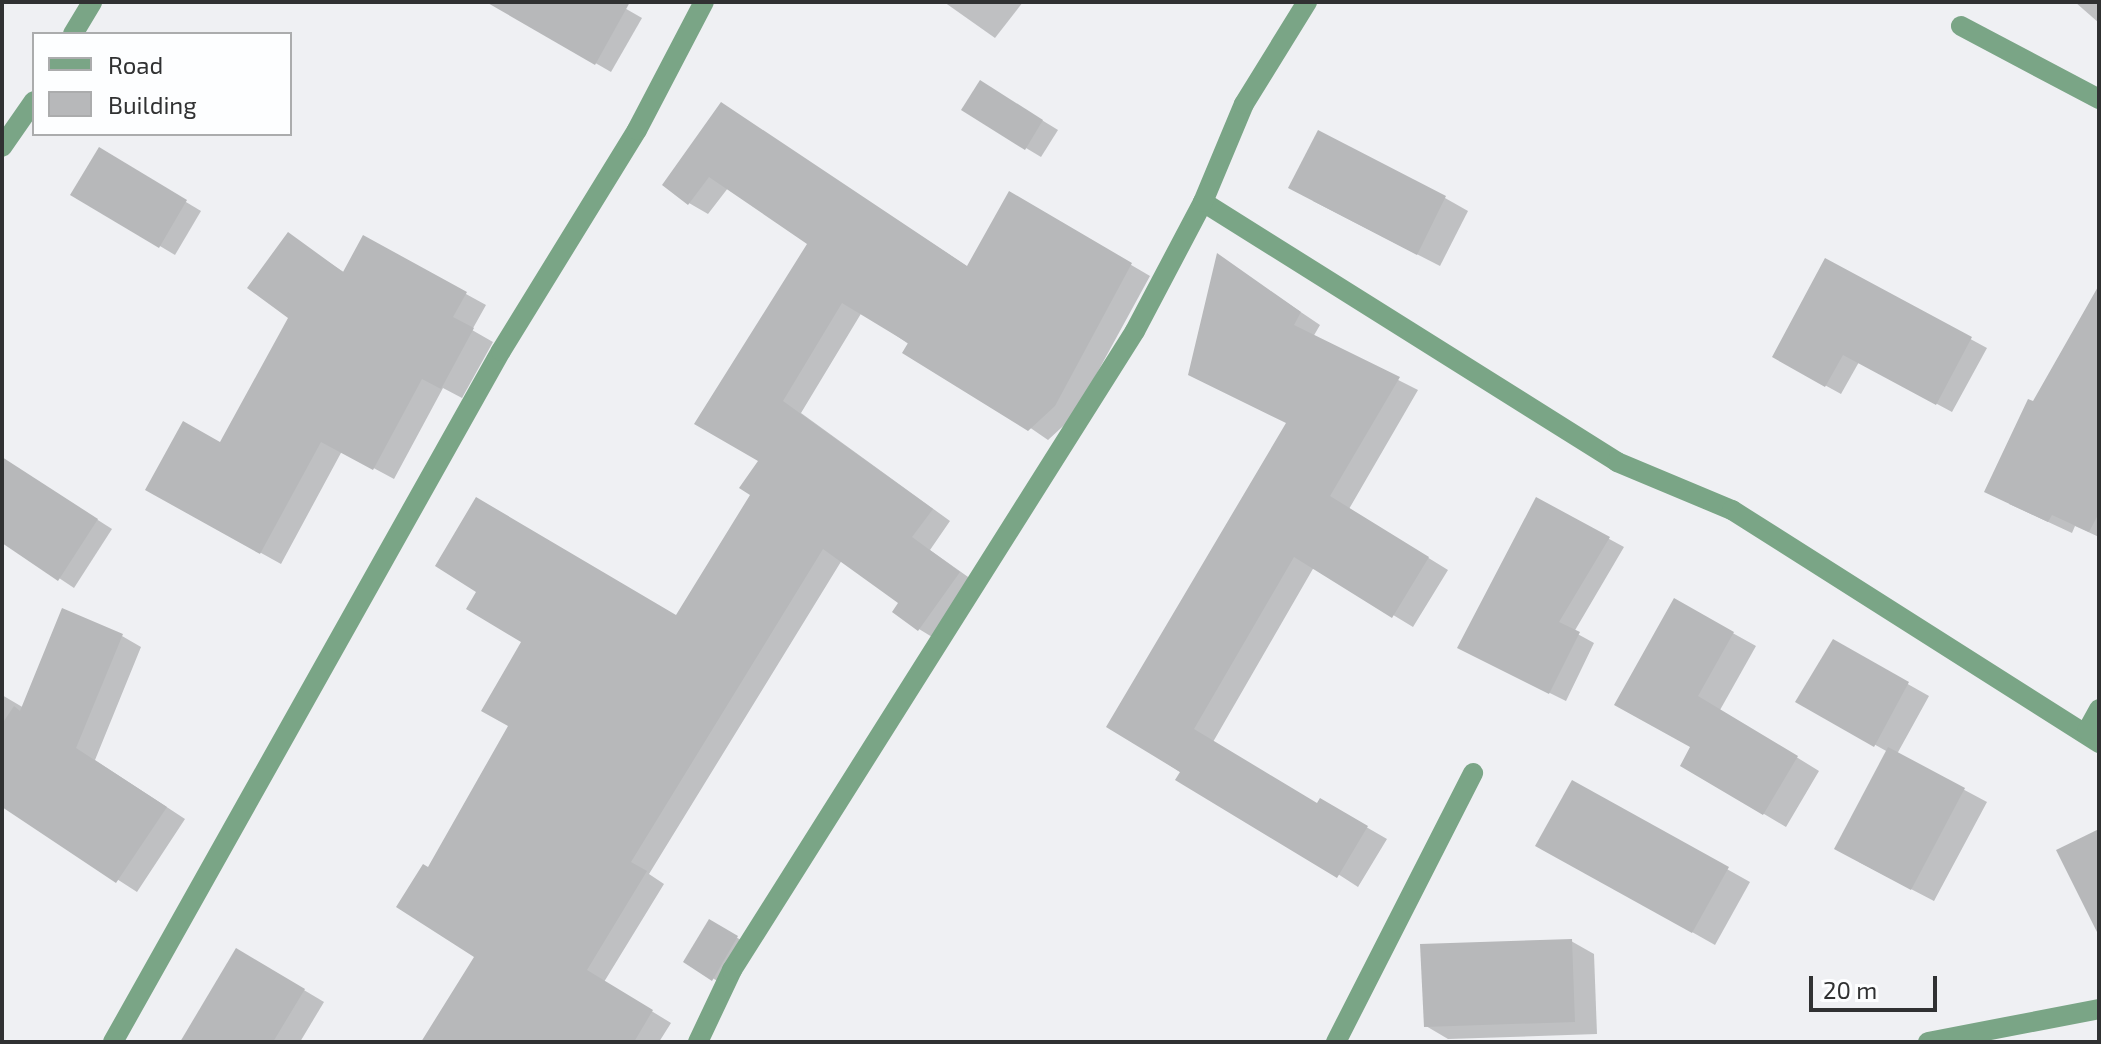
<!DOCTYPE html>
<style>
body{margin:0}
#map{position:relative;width:2101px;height:1044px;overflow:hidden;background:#eff0f3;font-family:"Exo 2",sans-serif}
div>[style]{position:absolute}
.shadow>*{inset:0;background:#0003}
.building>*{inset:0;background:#b7b8ba}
.minor>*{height:20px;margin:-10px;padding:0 10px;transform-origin:10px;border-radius:10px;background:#7aa586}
.tertiary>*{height:20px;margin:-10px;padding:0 10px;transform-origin:10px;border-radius:10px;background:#7aa586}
span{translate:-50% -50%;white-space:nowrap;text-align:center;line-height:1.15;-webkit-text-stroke:8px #fdfeff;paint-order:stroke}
.frame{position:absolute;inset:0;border:4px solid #303132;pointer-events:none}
.legend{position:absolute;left:32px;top:32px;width:260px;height:104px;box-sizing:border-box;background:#fdfeff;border:2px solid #abacad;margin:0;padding:10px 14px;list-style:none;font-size:24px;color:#303132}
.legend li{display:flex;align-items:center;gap:16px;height:40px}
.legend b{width:40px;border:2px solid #abacad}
.scale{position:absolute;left:1809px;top:976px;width:128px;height:36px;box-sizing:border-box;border:4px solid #303132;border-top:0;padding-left:10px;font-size:24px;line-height:28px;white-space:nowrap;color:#303132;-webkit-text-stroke:6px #fdfeff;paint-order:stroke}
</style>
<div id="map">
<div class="shadow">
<i style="clip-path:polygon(490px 2px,614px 2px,642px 18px,611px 72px)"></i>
<i style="clip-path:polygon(944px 2px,1023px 2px,995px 38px)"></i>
<i style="clip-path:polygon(2075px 2px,2099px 2px,2099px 23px)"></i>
<i style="clip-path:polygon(996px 92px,1058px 130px,1041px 157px,1026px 148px)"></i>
<i style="clip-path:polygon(721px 104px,968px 267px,1010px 194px,1150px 276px,1073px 417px,1048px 440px,862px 312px,801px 413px,950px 521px,930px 550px,978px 584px,937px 640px,919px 629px,901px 603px,842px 560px,649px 874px,664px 884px,604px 982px,671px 1023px,659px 1042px,424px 1042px,476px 956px,429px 870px,677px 618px,752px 495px,809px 243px,728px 188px,708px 214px,689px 203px)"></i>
<i style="clip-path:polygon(99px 150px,201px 211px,175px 255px,73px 194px)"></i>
<i style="clip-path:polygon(1445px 198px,1468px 211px,1440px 266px,1313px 201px)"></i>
<i style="clip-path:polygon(288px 235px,345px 273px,364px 238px,486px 305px,472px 330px,493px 342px,462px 398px,443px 388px,394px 479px,342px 451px,281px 564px,147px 489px,221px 445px,291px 317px)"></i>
<i style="clip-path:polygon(1218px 256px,1320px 325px,1313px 337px,1418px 390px,1349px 509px,1448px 570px,1413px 627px,1314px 567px,1213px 742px,1318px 805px,1321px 801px,1387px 839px,1358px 887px,1109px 726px,1288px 424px)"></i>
<i style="clip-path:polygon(1826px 261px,1987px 348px,1952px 412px,1859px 362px,1841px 394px,1774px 357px)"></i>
<i style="clip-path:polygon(2099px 334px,2099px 537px,2075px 526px,2072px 533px,2009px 504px,2034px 404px)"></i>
<i style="clip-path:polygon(2px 459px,112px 529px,74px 588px,2px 540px)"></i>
<i style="clip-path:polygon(1537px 500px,1624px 547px,1574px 632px,1594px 643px,1566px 701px,1475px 656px)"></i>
<i style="clip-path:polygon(1675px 601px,1756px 646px,1720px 710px,1819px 771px,1786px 827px,1682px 765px,1693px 747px)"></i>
<i style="clip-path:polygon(122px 636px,141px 647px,95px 760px,185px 819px,137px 892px,2px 805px,2px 695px,24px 708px)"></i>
<i style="clip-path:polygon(1833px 642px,1929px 696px,1897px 754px,1987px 802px,1934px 901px,1859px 862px,1888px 752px,1797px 701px)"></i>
<i style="clip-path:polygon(1573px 783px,1750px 882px,1715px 945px,1538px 845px)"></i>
<i style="clip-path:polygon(710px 921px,744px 942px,721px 983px,685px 962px)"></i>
<i style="clip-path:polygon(1571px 941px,1594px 954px,1597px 1034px,1448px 1039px,1426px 1026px)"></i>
<i style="clip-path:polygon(237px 950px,324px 1002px,300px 1042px,182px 1042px)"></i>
</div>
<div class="building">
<i style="clip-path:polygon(486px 2px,630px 2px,595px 65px)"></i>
<i style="clip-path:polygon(980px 80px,1043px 120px,1025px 150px,961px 110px)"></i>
<i style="clip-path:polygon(721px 102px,967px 266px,1009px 191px,1132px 263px,1055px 406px,1028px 431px,902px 353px,908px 343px,842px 303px,783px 401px,933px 509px,912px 537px,960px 572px,918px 631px,892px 612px,898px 603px,823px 549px,631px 862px,647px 871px,587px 970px,653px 1010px,634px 1042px,421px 1042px,474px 957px,396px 907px,423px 864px,428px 867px,508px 726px,481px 711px,521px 642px,466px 609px,476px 592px,435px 566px,476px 497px,676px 615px,750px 495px,739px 488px,758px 461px,694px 424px,807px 244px,709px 177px,688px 205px,662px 185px)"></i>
<i style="clip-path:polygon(1318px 130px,1446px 196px,1417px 255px,1288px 188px)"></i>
<i style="clip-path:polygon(99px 147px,187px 200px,159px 248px,70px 195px)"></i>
<i style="clip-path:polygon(288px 232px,343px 272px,363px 235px,467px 292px,453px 317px,474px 328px,441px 389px,422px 379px,373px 470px,321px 442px,260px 554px,145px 490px,183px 421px,220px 442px,288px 318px,247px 288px)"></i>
<i style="clip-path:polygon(1217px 253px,1301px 312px,1294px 325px,1400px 377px,1330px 496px,1429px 557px,1392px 618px,1294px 557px,1194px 729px,1317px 803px,1320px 798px,1368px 826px,1337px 878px,1175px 780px,1180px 772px,1106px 727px,1286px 423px,1188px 375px)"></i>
<i style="clip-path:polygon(1825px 258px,1972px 337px,1936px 405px,1843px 355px,1825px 387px,1772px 357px)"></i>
<i style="clip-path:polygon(2099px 285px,2099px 513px,2089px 532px,2052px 515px,2048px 522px,1984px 492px,2028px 399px,2033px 401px)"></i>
<i style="clip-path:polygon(2px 457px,98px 519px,58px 581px,2px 543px)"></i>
<i style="clip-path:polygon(1536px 497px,1610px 537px,1559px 622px,1580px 632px,1549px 694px,1457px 648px)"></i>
<i style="clip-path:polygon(1674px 598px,1734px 632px,1698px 696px,1798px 756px,1763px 815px,1680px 766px,1690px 747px,1614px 705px)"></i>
<i style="clip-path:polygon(62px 608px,123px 634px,76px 748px,167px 807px,116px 883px,2px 807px,2px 724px,14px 706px,20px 711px)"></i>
<i style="clip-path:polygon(1833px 639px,1909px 682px,1874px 747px,1795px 702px)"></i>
<i style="clip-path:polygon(1888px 747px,1965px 788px,1911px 890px,1834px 849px)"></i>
<i style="clip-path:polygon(1572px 780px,1729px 867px,1692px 933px,1535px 846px)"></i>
<i style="clip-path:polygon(2099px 829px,2099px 936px,2056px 850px)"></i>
<i style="clip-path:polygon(709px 919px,738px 936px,712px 981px,683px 962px)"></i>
<i style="clip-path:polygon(1572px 939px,1575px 1022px,1424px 1027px,1420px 944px)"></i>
<i style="clip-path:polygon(236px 948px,305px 989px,273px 1042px,180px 1042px)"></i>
</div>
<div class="minor">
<i style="left:1961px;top:26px;width:156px;rotate:27.9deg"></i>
<i style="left:73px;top:34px;width:37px;rotate:-59deg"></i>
<i style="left:2px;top:147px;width:56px;rotate:-55.2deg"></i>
<i style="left:1203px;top:202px;width:489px;rotate:32.1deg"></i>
<i style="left:1617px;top:462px;width:125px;rotate:22.7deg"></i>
<i style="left:1732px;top:510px;width:435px;rotate:32.4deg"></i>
<i style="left:2087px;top:731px;width:25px;rotate:-61deg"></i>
<i style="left:113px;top:1042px;width:792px;rotate:-60.69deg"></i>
<i style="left:501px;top:351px;width:259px;rotate:-58.4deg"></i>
<i style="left:637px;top:130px;width:144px;rotate:-62.4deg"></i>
<i style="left:698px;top:1042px;width:80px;rotate:-64.7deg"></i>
<i style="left:732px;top:970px;width:755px;rotate:-57.76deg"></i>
<i style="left:1135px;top:331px;width:146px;rotate:-62.2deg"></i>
<i style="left:1203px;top:202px;width:106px;rotate:-67.3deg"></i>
<i style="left:1244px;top:104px;width:120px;rotate:-58.3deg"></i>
<i style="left:1336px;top:1042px;width:302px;rotate:-63deg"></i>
</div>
<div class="tertiary">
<i style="left:1928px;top:1042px;width:174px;rotate:-10.9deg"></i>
</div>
<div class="frame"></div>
<ul class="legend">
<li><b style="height:10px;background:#7aa586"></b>Road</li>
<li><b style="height:22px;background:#b7b8ba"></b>Building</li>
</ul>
<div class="scale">20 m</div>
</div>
